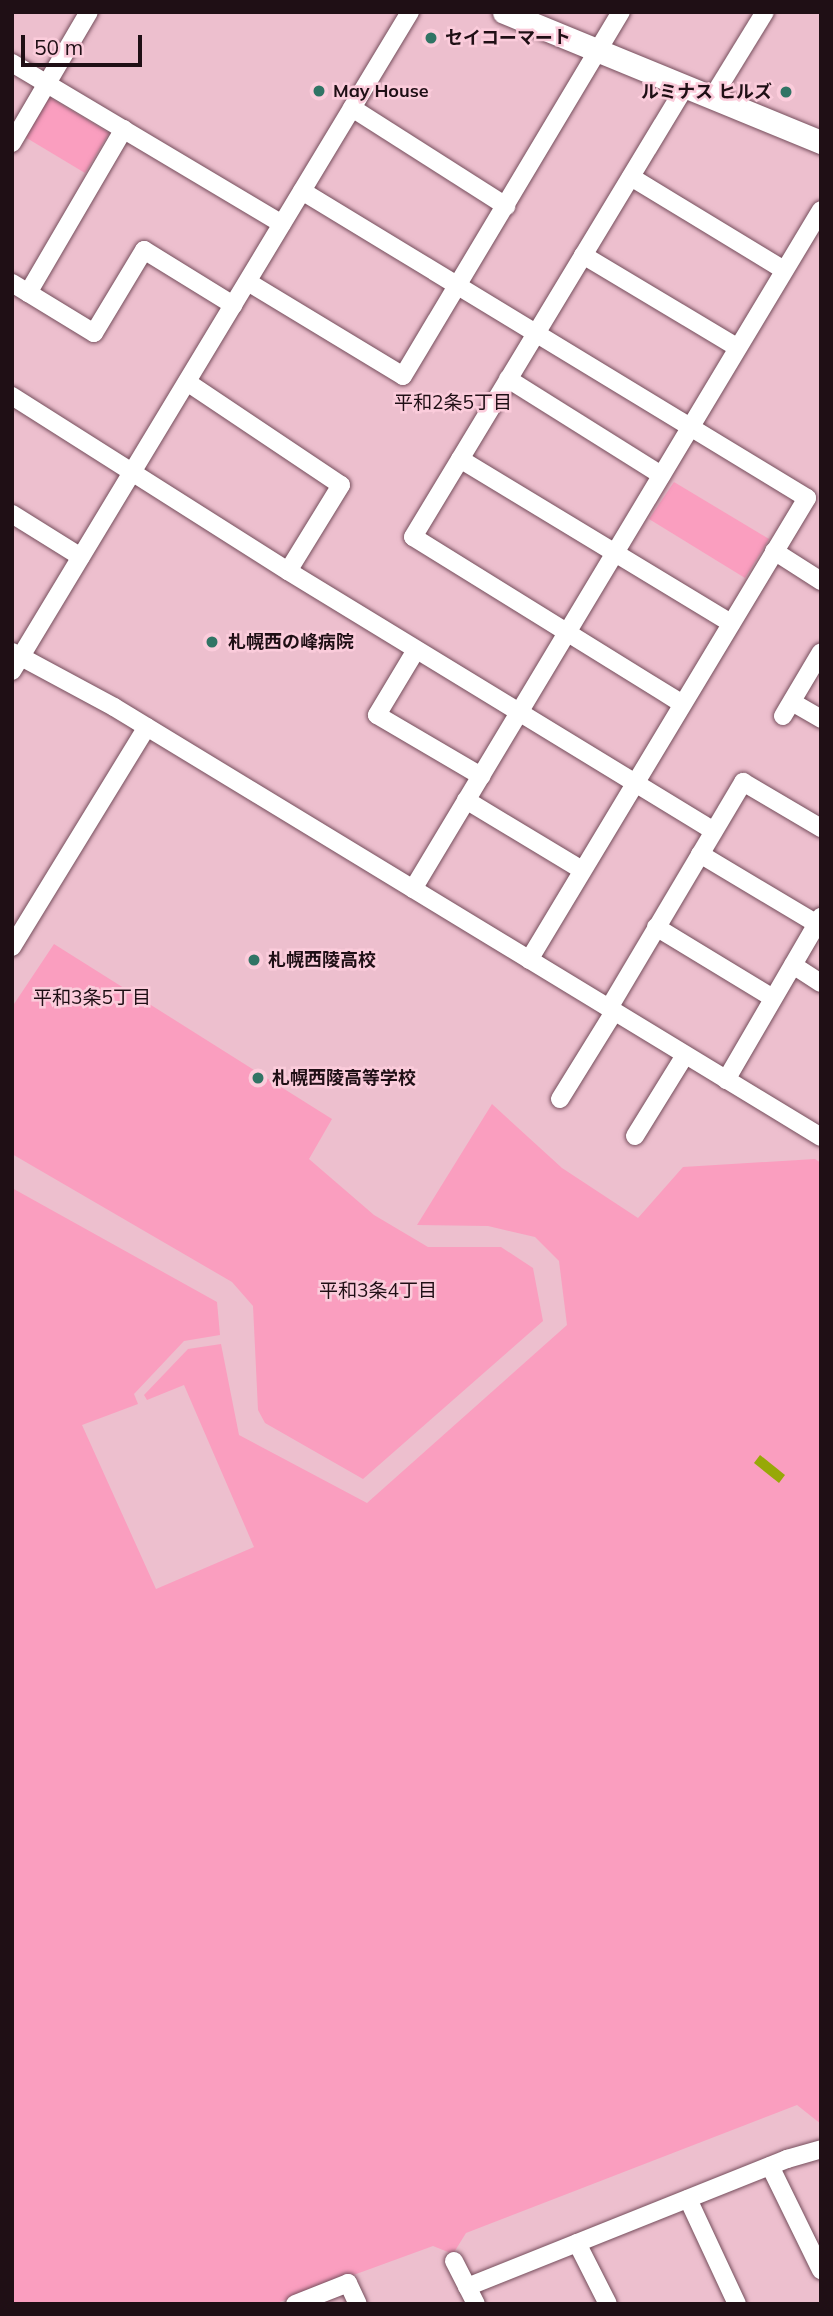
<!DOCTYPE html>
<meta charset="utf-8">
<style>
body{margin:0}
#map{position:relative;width:833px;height:2316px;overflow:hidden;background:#edbfce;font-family:Mulish,"Noto Sans JP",sans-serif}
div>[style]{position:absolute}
.green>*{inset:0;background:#fa9ebf}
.water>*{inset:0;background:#97a807}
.roads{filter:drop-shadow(0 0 2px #754e5c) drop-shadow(0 0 2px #754e5c)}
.minor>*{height:18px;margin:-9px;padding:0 9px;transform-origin:9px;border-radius:9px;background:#fff}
.tertiary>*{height:23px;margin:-11.5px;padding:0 11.5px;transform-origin:11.5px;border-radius:11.5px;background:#fff}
.dots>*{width:19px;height:19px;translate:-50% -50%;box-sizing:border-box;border:4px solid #fbccdb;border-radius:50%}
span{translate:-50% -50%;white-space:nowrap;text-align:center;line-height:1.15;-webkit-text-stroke:5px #fbccdb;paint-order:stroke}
.poi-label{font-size:18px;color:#1f0f15;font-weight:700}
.left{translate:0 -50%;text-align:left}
.right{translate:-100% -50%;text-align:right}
.neighbourhood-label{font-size:19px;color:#1f0f15}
.frame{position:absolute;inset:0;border:14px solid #1f0f15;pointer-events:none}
.scale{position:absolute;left:21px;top:35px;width:121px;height:32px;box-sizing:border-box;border:4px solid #1f0f15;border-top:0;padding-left:9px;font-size:21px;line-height:24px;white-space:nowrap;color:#1f0f15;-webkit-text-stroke:5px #fbccdb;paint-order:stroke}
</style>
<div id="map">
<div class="green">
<i style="clip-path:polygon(49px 97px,109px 133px,85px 173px,25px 137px)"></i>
<i style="clip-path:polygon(674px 482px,769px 539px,745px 578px,649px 519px)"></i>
<i style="clip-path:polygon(54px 944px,332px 1119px,309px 1159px,374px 1215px,428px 1247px,501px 1247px,533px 1268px,543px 1321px,363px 1479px,265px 1423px,258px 1410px,253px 1306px,232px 1282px,12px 1154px,12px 1007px)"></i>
<i style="clip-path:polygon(492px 1104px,562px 1168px,638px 1218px,683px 1167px,815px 1159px,821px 1163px,821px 2124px,797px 2105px,466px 2233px,453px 2254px,433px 2246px,274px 2304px,12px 2304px,12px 1188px,217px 1302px,220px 1335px,184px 1341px,134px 1394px,138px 1404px,82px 1425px,156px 1589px,254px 1547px,184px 1385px,147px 1400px,144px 1395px,188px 1349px,221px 1344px,239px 1435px,367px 1503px,567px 1325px,559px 1261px,535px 1237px,488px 1226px,417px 1225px)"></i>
</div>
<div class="water">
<i style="clip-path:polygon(760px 1455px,785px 1475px,779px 1483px,754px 1463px)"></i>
</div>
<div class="roads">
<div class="minor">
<i style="left:12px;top:63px;width:314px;rotate:30.8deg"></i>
<i style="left:712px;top:98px;width:101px;rotate:-58.4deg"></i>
<i style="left:352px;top:108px;width:183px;rotate:32.5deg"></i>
<i style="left:12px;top:143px;width:152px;rotate:-59.6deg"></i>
<i style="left:631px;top:177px;width:179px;rotate:31.3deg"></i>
<i style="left:302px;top:191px;width:591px;rotate:31.3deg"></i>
<i style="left:807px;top:498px;width:539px;rotate:121.04deg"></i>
<i style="left:583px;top:255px;width:179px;rotate:30.9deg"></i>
<i style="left:248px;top:282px;width:181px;rotate:31.2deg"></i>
<i style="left:403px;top:376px;width:424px;rotate:-59.1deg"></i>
<i style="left:12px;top:283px;width:96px;rotate:31.4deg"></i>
<i style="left:94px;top:333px;width:97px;rotate:-58.9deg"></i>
<i style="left:144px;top:250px;width:105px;rotate:31.7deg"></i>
<i style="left:28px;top:293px;width:190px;rotate:-59.7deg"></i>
<i style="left:508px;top:379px;width:181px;rotate:32.1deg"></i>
<i style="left:187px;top:382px;width:185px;rotate:33.8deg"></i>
<i style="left:341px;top:485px;width:101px;rotate:121.6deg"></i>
<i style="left:12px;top:396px;width:327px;rotate:32.4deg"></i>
<i style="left:288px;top:571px;width:498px;rotate:31.4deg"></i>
<i style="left:460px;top:459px;width:317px;rotate:31.2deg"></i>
<i style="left:12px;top:514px;width:81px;rotate:31.9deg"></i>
<i style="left:774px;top:551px;width:56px;rotate:32.6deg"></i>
<i style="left:416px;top:650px;width:76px;rotate:121deg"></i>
<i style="left:377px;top:715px;width:121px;rotate:30.4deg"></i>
<i style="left:12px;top:652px;width:116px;rotate:28.3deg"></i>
<i style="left:114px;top:707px;width:827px;rotate:31.31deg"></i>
<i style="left:12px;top:671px;width:770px;rotate:-58.87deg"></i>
<i style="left:792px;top:702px;width:34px;rotate:30deg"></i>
<i style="left:681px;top:703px;width:315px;rotate:-148.2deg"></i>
<i style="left:413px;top:537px;width:526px;rotate:-58.85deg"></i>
<i style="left:783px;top:716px;width:74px;rotate:-59.3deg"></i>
<i style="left:466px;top:800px;width:135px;rotate:31.1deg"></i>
<i style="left:700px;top:854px;width:136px;rotate:30.9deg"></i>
<i style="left:413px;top:889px;width:792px;rotate:-59deg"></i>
<i style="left:656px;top:927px;width:137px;rotate:31.3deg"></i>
<i style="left:12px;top:947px;width:258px;rotate:-58.5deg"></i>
<i style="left:793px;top:965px;width:33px;rotate:33deg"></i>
<i style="left:609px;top:1008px;width:263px;rotate:-59.3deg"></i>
<i style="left:743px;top:782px;width:91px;rotate:30.5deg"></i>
<i style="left:726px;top:1080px;width:189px;rotate:-59.8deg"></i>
<i style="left:560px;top:1099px;width:102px;rotate:-58.2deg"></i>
<i style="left:635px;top:1136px;width:95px;rotate:-58.3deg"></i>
<i style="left:770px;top:2166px;width:116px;rotate:63.9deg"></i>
<i style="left:688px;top:2199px;width:116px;rotate:65deg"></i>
<i style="left:577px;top:2243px;width:68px;rotate:63.1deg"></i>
<i style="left:454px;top:2261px;width:48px;rotate:62.9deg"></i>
<i style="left:467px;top:2287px;width:345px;rotate:-21.8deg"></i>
<i style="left:787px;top:2159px;width:35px;rotate:-16deg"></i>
<i style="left:295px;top:2304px;width:57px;rotate:-21.6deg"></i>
<i style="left:348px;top:2283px;width:23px;rotate:65deg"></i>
</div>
<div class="tertiary">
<i style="left:504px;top:12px;width:343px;rotate:22.3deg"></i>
</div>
</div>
<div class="dots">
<i style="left:431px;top:38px;background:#317465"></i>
<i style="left:319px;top:91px;background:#317465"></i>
<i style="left:786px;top:92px;background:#317465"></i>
<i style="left:212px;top:642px;background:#317465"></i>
<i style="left:254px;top:960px;background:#317465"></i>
<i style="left:258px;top:1078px;background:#317465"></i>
</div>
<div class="poi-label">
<span class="left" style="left:445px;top:38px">セイコーマート</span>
<span class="left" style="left:333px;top:91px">May House</span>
<span class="right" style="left:772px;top:92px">ルミナス ヒルズ</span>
<span class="left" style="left:228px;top:642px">札幌西の峰病院</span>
<span class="left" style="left:268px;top:960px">札幌西陵高校</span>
<span class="left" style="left:272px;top:1078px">札幌西陵高等学校</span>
</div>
<div class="neighbourhood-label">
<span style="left:453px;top:403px">平和2条5丁目</span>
<span style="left:92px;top:998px">平和3条5丁目</span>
<span style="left:378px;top:1291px">平和3条4丁目</span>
</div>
<div class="frame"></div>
<div class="scale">50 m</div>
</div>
